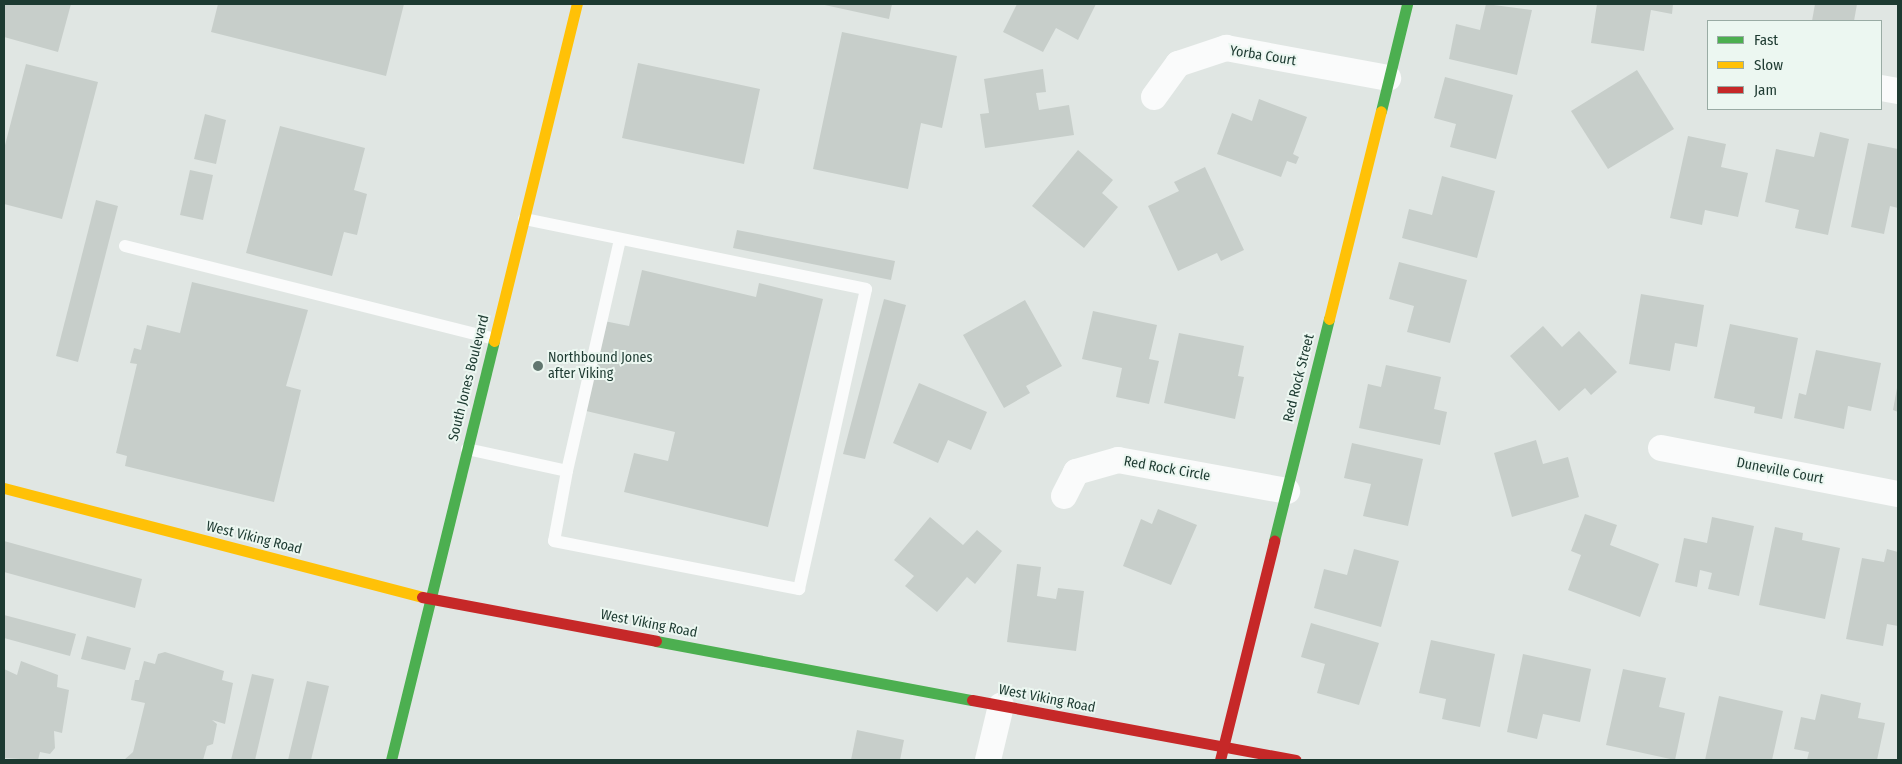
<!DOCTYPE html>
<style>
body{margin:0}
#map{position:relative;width:1902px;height:764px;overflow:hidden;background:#e0e6e3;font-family:"Fira Sans Condensed",sans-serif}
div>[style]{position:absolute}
.building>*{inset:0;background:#c7ceca}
.lane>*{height:12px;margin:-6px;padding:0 6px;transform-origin:6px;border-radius:6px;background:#fafbfb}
.street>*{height:26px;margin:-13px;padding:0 13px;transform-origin:13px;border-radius:13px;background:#fafbfb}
.fast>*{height:11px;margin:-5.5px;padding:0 5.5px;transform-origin:5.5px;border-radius:5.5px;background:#4caf50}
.slow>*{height:11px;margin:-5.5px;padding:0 5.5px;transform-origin:5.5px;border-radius:5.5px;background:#ffc107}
.jam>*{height:11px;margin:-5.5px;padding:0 5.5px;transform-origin:5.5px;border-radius:5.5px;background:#c62828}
.dots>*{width:14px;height:14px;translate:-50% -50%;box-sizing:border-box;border:2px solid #ecf7f1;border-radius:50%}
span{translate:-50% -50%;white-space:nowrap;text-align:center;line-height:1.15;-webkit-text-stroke:4px #ecf7f1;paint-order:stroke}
.street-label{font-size:14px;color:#1d3a31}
.poi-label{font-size:14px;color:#1d3a31}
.left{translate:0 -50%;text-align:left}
.frame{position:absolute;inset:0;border:5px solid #1d3a31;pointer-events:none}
.legend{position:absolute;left:1707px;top:20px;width:175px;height:90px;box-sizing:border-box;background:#ecf7f1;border:1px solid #99aba4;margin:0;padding:6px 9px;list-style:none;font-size:15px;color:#1d3a31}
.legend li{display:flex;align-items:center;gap:10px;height:25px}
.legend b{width:25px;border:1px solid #99aba4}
</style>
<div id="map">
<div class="building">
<i style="clip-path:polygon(4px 4px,71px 4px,58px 52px,4px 37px)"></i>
<i style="clip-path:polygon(218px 4px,404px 4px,386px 76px,211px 32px)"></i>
<i style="clip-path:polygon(820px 4px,892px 4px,889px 19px)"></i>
<i style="clip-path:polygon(1017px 4px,1096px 4px,1078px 40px,1056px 28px,1043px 52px,1003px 32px)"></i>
<i style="clip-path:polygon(1486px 4px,1532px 10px,1517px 75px,1449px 59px,1456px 24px,1480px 30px)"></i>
<i style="clip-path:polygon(1597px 4px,1673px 4px,1672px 14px,1651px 10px,1644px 51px,1591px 43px)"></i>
<i style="clip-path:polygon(1815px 4px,1857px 4px,1854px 21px,1812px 21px)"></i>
<i style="clip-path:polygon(842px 32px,957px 56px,942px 128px,921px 123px,908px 189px,813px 169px)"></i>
<i style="clip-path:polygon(638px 63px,760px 89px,744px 164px,622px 138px)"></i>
<i style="clip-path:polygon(26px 64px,98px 82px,62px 219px,4px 204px,4px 149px)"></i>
<i style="clip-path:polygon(1043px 69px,1046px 92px,1036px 93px,1039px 110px,1069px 105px,1074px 135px,985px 148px,980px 114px,989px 113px,984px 79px)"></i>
<i style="clip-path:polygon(1637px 70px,1674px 129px,1608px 169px,1571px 111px)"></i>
<i style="clip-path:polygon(1445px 77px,1513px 95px,1496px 159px,1450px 147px,1456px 124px,1434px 118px)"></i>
<i style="clip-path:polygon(1259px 99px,1307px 117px,1293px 154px,1299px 157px,1296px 164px,1287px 161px,1281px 177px,1217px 154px,1232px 113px,1252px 121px)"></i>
<i style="clip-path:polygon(205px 114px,226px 120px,216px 164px,194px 159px)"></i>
<i style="clip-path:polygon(280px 126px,365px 148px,354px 190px,367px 194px,357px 235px,344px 232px,332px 276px,246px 253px)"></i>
<i style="clip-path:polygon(1820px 132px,1849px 139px,1828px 235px,1795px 228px,1799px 210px,1765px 202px,1776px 149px,1814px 157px)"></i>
<i style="clip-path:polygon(1688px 136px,1726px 144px,1721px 167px,1748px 173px,1738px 217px,1705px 210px,1702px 225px,1670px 218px)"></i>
<i style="clip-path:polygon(1868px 143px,1898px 149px,1898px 208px,1890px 206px,1884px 234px,1851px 227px)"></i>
<i style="clip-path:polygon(1078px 150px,1113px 180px,1102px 193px,1118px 207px,1084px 248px,1032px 206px)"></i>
<i style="clip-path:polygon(1205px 167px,1244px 250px,1221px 261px,1217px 253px,1178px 271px,1148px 206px,1179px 191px,1174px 182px)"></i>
<i style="clip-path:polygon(190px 170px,213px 175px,203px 220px,180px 215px)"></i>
<i style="clip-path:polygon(1442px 176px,1495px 191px,1477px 258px,1402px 238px,1409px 209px,1432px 215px)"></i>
<i style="clip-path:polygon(96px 200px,118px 206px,78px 362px,56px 356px)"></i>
<i style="clip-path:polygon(737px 230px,895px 261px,891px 280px,733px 248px)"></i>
<i style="clip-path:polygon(1399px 262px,1467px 280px,1450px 343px,1407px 332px,1414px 306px,1389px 299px)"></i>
<i style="clip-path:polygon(642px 270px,756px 297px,759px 283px,823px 299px,768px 527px,624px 492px,634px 453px,668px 461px,675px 432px,582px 410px,604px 321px,629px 326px)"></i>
<i style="clip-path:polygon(192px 282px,308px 310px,286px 386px,301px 390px,274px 502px,125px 466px,127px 456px,116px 453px,137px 364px,130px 363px,134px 348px,141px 350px,147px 325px,180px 333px)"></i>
<i style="clip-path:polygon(1641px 294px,1704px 305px,1697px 347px,1675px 343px,1670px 371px,1629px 364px)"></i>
<i style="clip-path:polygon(884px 299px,906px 305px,865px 459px,843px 454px)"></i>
<i style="clip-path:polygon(1025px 300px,1062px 366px,1026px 386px,1030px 393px,1004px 408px,963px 335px)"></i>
<i style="clip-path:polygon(1093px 311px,1157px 325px,1149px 359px,1159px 361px,1149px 404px,1116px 397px,1122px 368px,1082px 359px)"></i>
<i style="clip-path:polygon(1730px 324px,1798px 338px,1782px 419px,1754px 413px,1755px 407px,1714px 398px)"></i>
<i style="clip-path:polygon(1543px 326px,1562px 347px,1579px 331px,1617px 372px,1591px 395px,1585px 388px,1559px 411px,1510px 356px)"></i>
<i style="clip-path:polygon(1179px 333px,1244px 346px,1238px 376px,1244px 377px,1235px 419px,1164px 403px)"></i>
<i style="clip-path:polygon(1816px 350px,1881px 363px,1871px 411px,1848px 406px,1844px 429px,1794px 418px,1799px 393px,1806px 395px)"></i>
<i style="clip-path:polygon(1386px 365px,1441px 377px,1434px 409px,1447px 412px,1440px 445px,1359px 428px,1368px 384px,1381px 387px)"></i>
<i style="clip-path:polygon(919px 383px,987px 412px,971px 450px,948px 440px,938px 463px,893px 443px)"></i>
<i style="clip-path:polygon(1897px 388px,1898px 388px,1898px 412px,1893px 410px)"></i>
<i style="clip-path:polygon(1536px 440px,1543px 464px,1568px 457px,1579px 497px,1512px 517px,1494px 453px)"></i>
<i style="clip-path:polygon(1352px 443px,1423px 459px,1408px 526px,1363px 516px,1371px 484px,1344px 478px)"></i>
<i style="clip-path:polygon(1158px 509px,1197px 525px,1171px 585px,1123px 566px,1141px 519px,1152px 524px)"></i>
<i style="clip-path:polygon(1585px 514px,1617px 525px,1610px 545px,1659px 564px,1640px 617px,1568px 590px,1581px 555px,1571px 551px)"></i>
<i style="clip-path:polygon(930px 517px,963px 545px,977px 530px,1002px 551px,975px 584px,967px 577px,937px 612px,905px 586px,914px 576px,894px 560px)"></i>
<i style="clip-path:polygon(1712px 517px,1754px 526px,1739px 596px,1708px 589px,1712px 573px,1700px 570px,1697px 587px,1675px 582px,1684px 538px,1707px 543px)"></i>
<i style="clip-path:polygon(1775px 527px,1803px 533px,1802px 540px,1840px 548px,1825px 619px,1759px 605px)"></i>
<i style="clip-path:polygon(4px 541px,142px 579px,135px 608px,4px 572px)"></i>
<i style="clip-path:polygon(1354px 549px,1399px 561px,1381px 627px,1314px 608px,1324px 569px,1347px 575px)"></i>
<i style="clip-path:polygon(1887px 549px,1898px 552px,1898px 626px,1887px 624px,1883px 646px,1846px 639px,1862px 558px,1884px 562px)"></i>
<i style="clip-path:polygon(1017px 564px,1041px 567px,1037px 596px,1056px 599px,1058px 588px,1084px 591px,1076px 651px,1007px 642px)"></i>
<i style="clip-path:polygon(4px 615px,76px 634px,70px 656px,4px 638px)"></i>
<i style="clip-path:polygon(1311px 623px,1379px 643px,1359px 705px,1317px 693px,1325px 664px,1301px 657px)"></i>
<i style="clip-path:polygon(87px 636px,131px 648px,125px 670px,81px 659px)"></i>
<i style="clip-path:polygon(1431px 640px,1495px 654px,1480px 727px,1442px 719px,1446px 699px,1419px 693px)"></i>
<i style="clip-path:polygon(165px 652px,224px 671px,222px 680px,233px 683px,225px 724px,212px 720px,217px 724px,213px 744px,207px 746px,203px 760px,124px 760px,133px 752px,145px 703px,131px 700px,135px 680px,139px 680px,144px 661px,155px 664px,158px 654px)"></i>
<i style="clip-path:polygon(1523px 654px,1591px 669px,1580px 722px,1543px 714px,1537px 739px,1507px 732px)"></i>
<i style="clip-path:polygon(21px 661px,58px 675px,57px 687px,69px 690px,62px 733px,54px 731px,55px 748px,50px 754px,40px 752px,38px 760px,4px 758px,4px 669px,17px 675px)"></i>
<i style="clip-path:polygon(1623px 669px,1666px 678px,1659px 707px,1685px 713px,1675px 760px,1606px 745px)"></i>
<i style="clip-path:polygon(252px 674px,274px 679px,255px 760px,231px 760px)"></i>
<i style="clip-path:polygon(307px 681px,329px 686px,311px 760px,288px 760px)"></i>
<i style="clip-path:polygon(1821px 694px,1861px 703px,1858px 718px,1885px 723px,1877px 760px,1807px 760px,1809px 752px,1794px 749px,1801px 717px,1815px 720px)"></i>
<i style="clip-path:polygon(1719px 696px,1783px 711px,1772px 760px,1705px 760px)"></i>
<i style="clip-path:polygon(857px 730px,904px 740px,900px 760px,851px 760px)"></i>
</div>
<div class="lane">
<i style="left:125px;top:246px;width:381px;rotate:14.1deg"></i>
<i style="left:467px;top:449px;width:102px;rotate:12.4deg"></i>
<i style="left:567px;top:471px;width:71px;rotate:100.5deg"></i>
<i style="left:554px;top:541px;width:250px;rotate:11.1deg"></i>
<i style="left:799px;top:589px;width:307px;rotate:-77.4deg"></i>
<i style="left:866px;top:289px;width:349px;rotate:-168.4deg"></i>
<i style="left:567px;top:471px;width:238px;rotate:-77.1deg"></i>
</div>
<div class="street">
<i style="left:1881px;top:88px;width:17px;rotate:10deg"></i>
<i style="left:1154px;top:97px;width:41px;rotate:-54deg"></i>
<i style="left:1178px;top:64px;width:51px;rotate:-18.4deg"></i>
<i style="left:1226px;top:48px;width:165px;rotate:10.5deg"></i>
<i style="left:1661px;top:448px;width:241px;rotate:11deg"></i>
<i style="left:1064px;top:496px;width:27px;rotate:-63deg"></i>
<i style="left:1076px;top:472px;width:44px;rotate:-15.9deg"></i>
<i style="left:1118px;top:460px;width:172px;rotate:10.4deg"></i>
<i style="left:988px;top:760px;width:56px;rotate:-76.5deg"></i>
</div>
<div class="fast">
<i style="left:1381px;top:111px;width:110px;rotate:-76.3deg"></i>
<i style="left:1274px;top:541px;width:229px;rotate:-76.1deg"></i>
<i style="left:656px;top:641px;width:321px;rotate:10.6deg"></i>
<i style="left:391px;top:760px;width:431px;rotate:-76.2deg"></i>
</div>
<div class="slow">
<i style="left:1329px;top:319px;width:214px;rotate:-76deg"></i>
<i style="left:494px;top:341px;width:347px;rotate:-76.2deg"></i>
<i style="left:4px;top:488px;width:432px;rotate:14.6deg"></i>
</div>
<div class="jam">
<i style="left:422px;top:597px;width:238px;rotate:10.6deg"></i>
<i style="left:972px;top:700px;width:329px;rotate:10.5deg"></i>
<i style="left:1220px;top:760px;width:226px;rotate:-76.1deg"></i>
</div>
<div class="dots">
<i style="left:538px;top:366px;background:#61766f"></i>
</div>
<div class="street-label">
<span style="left:1263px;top:56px;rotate:9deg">Yorba Court</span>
<span style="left:469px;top:378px;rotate:-76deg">South Jones Boulevard</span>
<span style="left:1299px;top:378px;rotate:-76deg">Red Rock Street</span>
<span style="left:1167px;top:469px;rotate:10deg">Red Rock Circle</span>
<span style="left:1780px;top:471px;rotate:11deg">Duneville Court</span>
<span style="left:254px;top:538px;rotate:14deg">West Viking Road</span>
<span style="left:649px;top:624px;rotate:11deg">West Viking Road</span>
<span style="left:1047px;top:699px;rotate:11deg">West Viking Road</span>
</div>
<div class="poi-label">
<span class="left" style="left:548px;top:366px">Northbound Jones<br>after Viking</span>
</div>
<div class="frame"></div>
<ul class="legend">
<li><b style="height:6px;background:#4caf50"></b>Fast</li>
<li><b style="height:6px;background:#ffc107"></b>Slow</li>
<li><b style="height:6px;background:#c62828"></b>Jam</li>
</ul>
</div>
